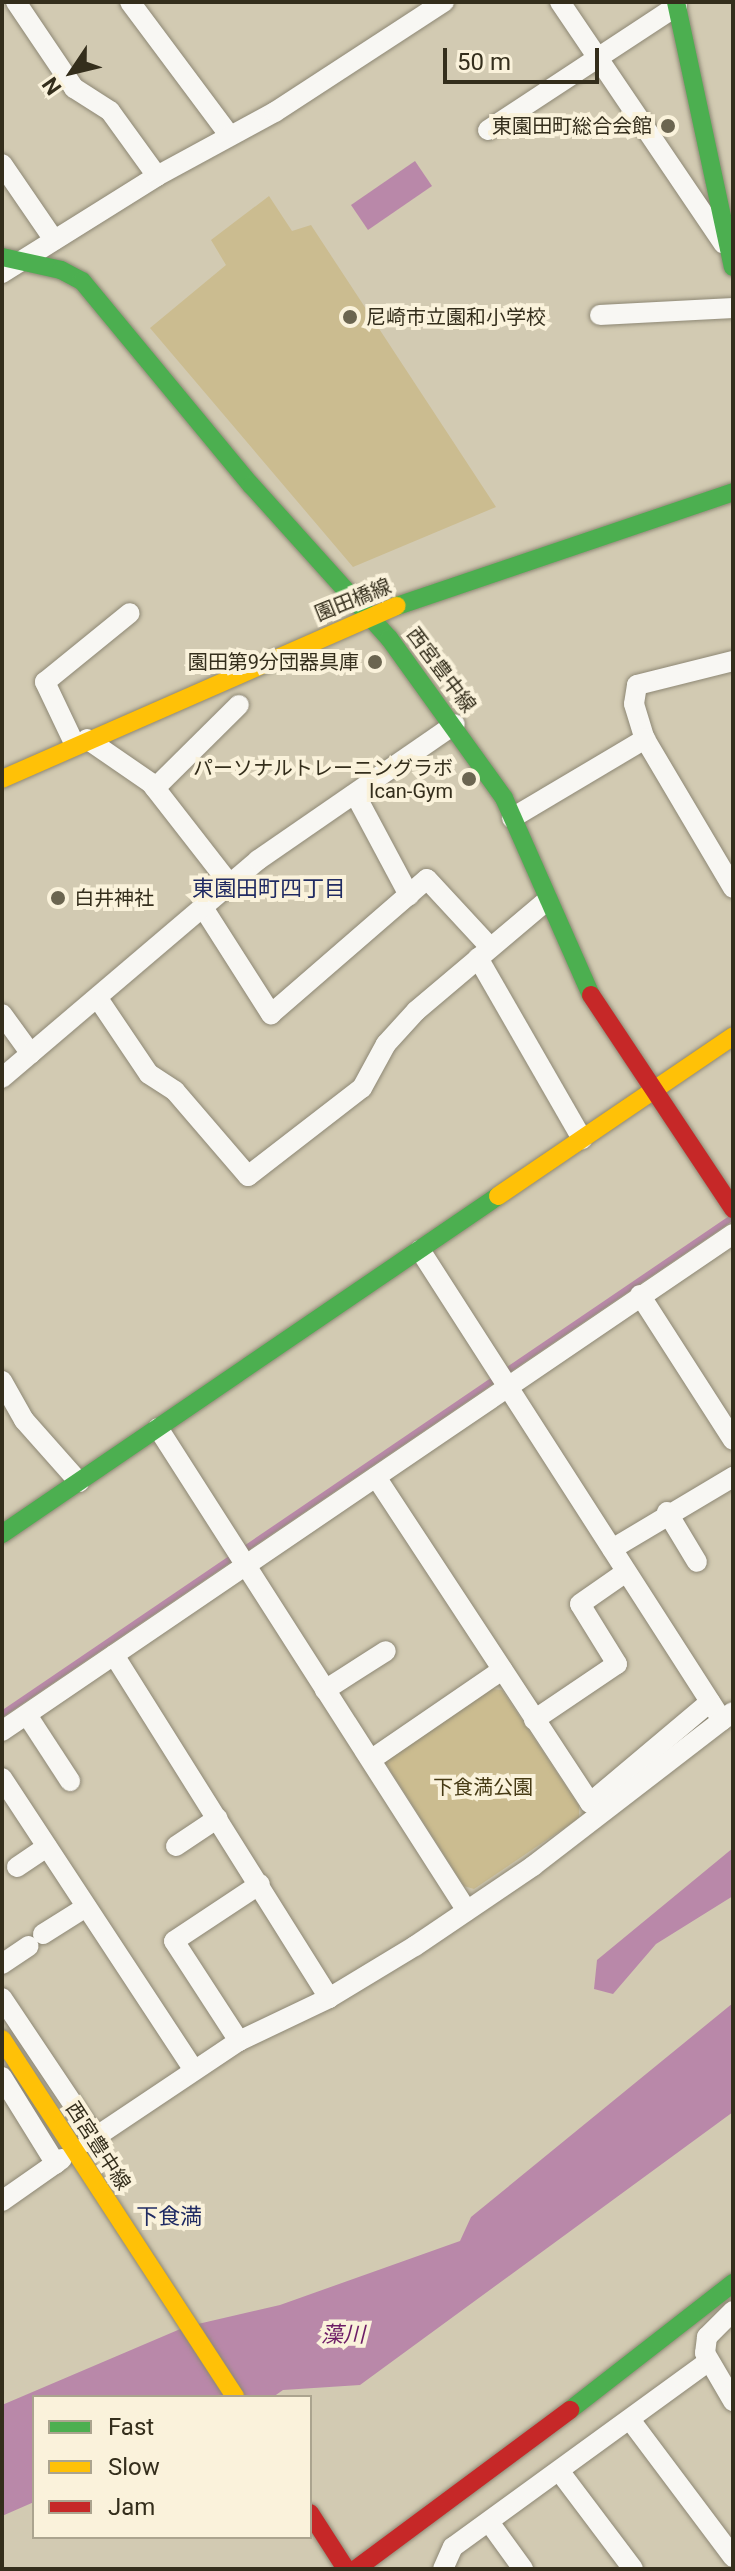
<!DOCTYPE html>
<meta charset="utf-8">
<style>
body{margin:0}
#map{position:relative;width:735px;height:2571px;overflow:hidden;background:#d2cab2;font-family:Roboto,"Noto Sans JP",sans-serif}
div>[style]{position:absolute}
.green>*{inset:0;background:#cbbc90}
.water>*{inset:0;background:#b988a9}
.stream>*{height:6px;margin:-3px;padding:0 3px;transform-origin:3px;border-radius:3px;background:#b988a9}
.roads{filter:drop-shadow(0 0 2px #8d8774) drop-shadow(0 0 2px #8d8774)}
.street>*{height:20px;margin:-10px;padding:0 10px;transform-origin:10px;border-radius:10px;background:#f8f7f3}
.fast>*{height:18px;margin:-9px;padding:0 9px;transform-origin:9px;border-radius:9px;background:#4caf50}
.slow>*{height:18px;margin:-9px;padding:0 9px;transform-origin:9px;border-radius:9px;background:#ffc107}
.jam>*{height:18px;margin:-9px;padding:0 9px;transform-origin:9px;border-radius:9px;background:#c62828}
.dots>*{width:22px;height:22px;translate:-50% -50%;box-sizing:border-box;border:4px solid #faf2db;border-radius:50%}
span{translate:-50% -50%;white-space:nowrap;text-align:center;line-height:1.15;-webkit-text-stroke:8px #faf2db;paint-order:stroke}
.poi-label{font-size:20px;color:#342e1c}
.right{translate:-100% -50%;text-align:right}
.left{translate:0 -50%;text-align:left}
.street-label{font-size:20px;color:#342e1c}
.park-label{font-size:20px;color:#463a14}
.neighbourhood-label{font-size:22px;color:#202b63}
.water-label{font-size:22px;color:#6d1d66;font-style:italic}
.frame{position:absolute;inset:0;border:4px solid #342e1c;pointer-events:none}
.legend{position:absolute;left:32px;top:2395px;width:280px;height:144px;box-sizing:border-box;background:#faf2db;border:2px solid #aba48f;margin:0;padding:10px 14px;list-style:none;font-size:24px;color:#342e1c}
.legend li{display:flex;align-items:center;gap:16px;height:40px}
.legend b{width:40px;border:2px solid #aba48f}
.north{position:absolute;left:32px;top:32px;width:80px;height:80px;-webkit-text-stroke:6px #faf2db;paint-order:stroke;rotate:235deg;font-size:22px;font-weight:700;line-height:32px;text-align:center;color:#342e1c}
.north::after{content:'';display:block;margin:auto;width:28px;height:36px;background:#342e1c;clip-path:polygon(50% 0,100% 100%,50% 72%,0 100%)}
.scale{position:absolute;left:443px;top:48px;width:156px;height:36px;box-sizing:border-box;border:4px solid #342e1c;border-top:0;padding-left:10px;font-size:24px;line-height:28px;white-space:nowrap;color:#342e1c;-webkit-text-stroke:6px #faf2db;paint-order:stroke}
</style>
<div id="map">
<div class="green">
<i style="clip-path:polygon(269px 196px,292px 231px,311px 225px,496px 507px,353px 567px,150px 328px,226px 265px,211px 240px)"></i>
<i style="clip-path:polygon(490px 1689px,502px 1690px,579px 1806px,579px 1818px,474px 1889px,464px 1886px,385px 1762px)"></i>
</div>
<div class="water">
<i style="clip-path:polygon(415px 161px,432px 186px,368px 230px,351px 205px)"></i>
<i style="clip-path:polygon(733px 1848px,733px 1896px,656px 1944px,613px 1994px,594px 1989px,597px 1960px)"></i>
<i style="clip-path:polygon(733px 2003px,733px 2112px,360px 2385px,283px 2390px,273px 2397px,34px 2397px,34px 2502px,2px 2516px,2px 2405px,185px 2327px,280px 2305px,460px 2241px,471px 2217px)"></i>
</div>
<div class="stream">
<i style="left:2px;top:1714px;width:880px;rotate:-34.21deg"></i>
</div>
<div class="roads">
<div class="street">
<i style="left:16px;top:2px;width:104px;rotate:56deg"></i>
<i style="left:74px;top:88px;width:43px;rotate:32.6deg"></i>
<i style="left:110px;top:111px;width:80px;rotate:54.1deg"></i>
<i style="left:130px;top:2px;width:166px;rotate:53.3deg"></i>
<i style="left:560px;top:2px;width:292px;rotate:55.9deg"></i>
<i style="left:488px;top:130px;width:226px;rotate:-33.3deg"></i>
<i style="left:2px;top:164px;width:92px;rotate:55.6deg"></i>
<i style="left:2px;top:273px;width:183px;rotate:-32deg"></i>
<i style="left:157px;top:176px;width:134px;rotate:-28.5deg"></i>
<i style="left:275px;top:112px;width:202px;rotate:-33.1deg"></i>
<i style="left:600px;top:315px;width:133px;rotate:-3deg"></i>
<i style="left:733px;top:661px;width:99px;rotate:166deg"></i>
<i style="left:637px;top:685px;width:19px;rotate:99deg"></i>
<i style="left:634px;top:704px;width:37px;rotate:73deg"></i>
<i style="left:645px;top:739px;width:173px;rotate:59.4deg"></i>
<i style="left:87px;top:739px;width:78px;rotate:34.5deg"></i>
<i style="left:151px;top:783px;width:132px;rotate:52.1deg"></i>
<i style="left:75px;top:745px;width:70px;rotate:-115.5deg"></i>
<i style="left:45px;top:682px;width:109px;rotate:-39.1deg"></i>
<i style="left:155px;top:788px;width:118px;rotate:-44.7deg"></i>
<i style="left:355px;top:794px;width:115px;rotate:61.9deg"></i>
<i style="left:512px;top:818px;width:155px;rotate:-30.7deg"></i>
<i style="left:204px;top:909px;width:125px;rotate:57.5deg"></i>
<i style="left:271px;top:1014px;width:206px;rotate:-40.9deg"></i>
<i style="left:427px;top:879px;width:93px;rotate:47.2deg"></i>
<i style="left:478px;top:958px;width:209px;rotate:60.1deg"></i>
<i style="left:99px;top:1000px;width:89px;rotate:56deg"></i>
<i style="left:149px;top:1074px;width:31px;rotate:33deg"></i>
<i style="left:175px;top:1091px;width:112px;rotate:49.3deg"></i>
<i style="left:248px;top:1176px;width:144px;rotate:-37.7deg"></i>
<i style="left:362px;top:1088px;width:50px;rotate:-61.4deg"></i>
<i style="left:386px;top:1044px;width:45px;rotate:-47.7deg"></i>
<i style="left:416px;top:1011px;width:170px;rotate:-40.2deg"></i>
<i style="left:2px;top:1014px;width:49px;rotate:54.1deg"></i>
<i style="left:2px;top:1078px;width:336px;rotate:-40.4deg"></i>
<i style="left:258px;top:860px;width:239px;rotate:-34.6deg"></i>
<i style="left:420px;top:1250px;width:559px;rotate:57.28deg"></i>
<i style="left:640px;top:1295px;width:172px;rotate:57.3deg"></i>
<i style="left:2px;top:1381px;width:45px;rotate:60.6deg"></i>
<i style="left:24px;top:1420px;width:83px;rotate:48.4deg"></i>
<i style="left:158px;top:1428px;width:573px;rotate:57.39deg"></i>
<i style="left:376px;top:1477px;width:390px;rotate:56.7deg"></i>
<i style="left:590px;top:1803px;width:157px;rotate:-40.1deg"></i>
<i style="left:667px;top:1512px;width:58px;rotate:59deg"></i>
<i style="left:612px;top:1549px;width:141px;rotate:-30.8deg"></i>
<i style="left:114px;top:1655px;width:405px;rotate:57.9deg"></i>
<i style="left:325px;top:1690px;width:72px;rotate:-32.6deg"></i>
<i style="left:27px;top:1715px;width:79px;rotate:56.9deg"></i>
<i style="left:534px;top:1720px;width:100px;rotate:-34deg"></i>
<i style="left:617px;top:1664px;width:70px;rotate:-121.7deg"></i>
<i style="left:580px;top:1604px;width:56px;rotate:-34.8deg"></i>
<i style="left:2px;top:1731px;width:884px;rotate:-34.21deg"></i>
<i style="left:372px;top:1759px;width:158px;rotate:-34.4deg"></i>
<i style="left:2px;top:1778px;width:348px;rotate:56.7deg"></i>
<i style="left:176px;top:1846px;width:50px;rotate:-33.7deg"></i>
<i style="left:17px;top:1867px;width:36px;rotate:-34deg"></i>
<i style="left:43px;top:1934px;width:51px;rotate:-32.1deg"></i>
<i style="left:2px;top:1964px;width:32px;rotate:-34deg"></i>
<i style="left:2px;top:1998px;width:167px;rotate:56.2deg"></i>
<i style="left:239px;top:2041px;width:119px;rotate:-123deg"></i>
<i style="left:174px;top:1941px;width:103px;rotate:-33.5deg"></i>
<i style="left:2px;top:2077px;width:102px;rotate:58.2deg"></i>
<i style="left:88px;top:2142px;width:182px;rotate:-33.8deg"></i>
<i style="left:239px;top:2041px;width:100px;rotate:-25.5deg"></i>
<i style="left:329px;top:1998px;width:100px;rotate:-31.2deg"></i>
<i style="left:415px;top:1946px;width:143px;rotate:-34.1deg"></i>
<i style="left:533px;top:1866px;width:252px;rotate:-37.6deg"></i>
<i style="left:2px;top:2201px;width:73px;rotate:-35deg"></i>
<i style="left:733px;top:2311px;width:37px;rotate:135deg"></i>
<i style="left:707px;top:2337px;width:16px;rotate:97deg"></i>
<i style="left:705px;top:2353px;width:56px;rotate:59.7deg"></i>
<i style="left:631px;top:2421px;width:170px;rotate:53.1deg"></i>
<i style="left:560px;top:2472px;width:121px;rotate:53deg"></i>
<i style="left:489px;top:2522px;width:58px;rotate:54.1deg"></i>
<i style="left:443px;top:2569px;width:24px;rotate:-66deg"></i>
<i style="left:453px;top:2547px;width:316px;rotate:-36deg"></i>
</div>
<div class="fast">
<i style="left:676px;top:2px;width:271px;rotate:77.9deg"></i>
<i style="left:2px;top:257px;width:60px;rotate:12.4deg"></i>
<i style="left:61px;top:270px;width:24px;rotate:28deg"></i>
<i style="left:82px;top:281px;width:265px;rotate:50.4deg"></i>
<i style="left:251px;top:485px;width:206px;rotate:48deg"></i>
<i style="left:389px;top:638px;width:197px;rotate:54.3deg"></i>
<i style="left:504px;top:798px;width:215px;rotate:66.2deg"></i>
<i style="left:397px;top:606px;width:355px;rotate:-18.7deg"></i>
<i style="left:2px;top:1534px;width:600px;rotate:-34.27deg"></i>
<i style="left:570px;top:2410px;width:207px;rotate:-37.9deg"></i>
</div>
<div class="slow">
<i style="left:2px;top:779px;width:431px;rotate:-23.7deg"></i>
<i style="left:498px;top:1196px;width:284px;rotate:-34.2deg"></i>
<i style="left:2px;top:2039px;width:427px;rotate:56.9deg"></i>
</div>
<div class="jam">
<i style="left:591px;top:995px;width:257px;rotate:56.4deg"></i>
<i style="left:310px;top:2513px;width:67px;rotate:57.3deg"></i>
<i style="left:356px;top:2569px;width:267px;rotate:-36.6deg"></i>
</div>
</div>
<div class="dots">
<i style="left:668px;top:126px;background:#6b6550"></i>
<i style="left:350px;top:317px;background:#6b6550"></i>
<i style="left:375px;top:662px;background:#6b6550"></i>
<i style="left:469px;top:779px;background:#6b6550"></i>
<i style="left:58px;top:898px;background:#6b6550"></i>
</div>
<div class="poi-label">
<span class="right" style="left:652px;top:126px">東園田町総合会館</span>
<span class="left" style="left:366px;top:317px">尼崎市立園和小学校</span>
<span class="right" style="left:359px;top:662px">園田第9分団器具庫</span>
<span class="right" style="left:453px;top:780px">パーソナルトレーニングラボ<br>Ican-Gym</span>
<span class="left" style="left:74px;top:898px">白井神社</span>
</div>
<div class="street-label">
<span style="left:353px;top:600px;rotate:-22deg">園田橋線</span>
<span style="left:441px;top:670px;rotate:53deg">西宮豊中線</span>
<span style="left:98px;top:2146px;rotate:57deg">西宮豊中線</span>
</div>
<div class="park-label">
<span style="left:483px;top:1787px">下食満公園</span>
</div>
<div class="neighbourhood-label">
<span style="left:269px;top:889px">東園田町四丁目</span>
<span style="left:169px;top:2217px">下食満</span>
</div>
<div class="water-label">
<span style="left:343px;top:2335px">藻川</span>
</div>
<div class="frame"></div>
<ul class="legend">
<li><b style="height:10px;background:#4caf50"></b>Fast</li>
<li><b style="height:10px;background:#ffc107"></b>Slow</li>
<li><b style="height:10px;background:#c62828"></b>Jam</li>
</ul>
<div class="north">N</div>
<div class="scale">50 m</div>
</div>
